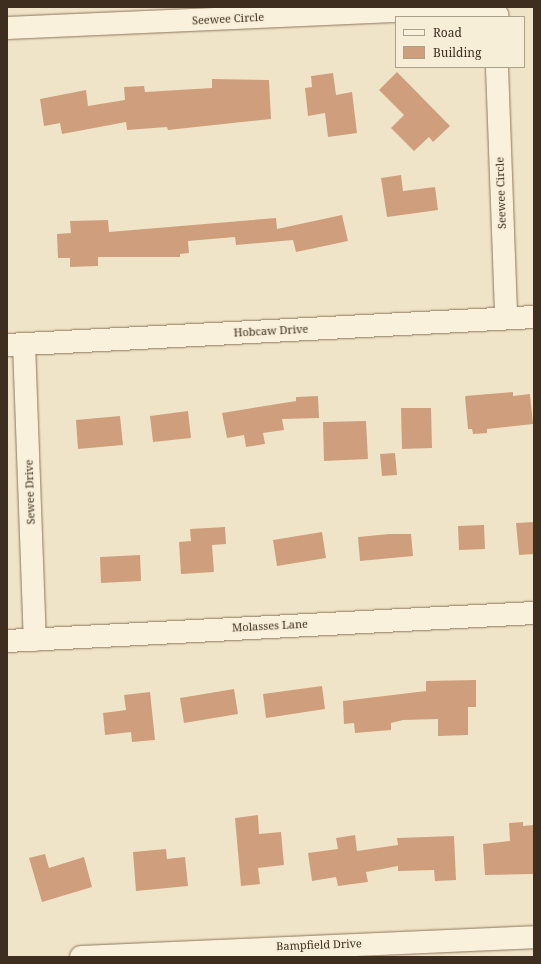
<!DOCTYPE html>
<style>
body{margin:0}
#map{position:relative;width:541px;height:964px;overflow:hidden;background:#f0e4c8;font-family:"Noto Serif",serif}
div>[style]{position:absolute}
.building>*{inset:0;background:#cf9f7d}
.roads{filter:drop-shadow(0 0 1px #8d765c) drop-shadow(0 0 1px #8d765c)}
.minor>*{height:22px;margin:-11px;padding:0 11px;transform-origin:11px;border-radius:11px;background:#faf1dc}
span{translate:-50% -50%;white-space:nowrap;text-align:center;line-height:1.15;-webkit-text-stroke:3.5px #f7eed8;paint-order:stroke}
.street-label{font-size:11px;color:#3d2e20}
.frame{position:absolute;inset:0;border:8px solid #3d2e20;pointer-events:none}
.legend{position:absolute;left:395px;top:16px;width:130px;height:52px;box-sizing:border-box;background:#f7eed8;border:1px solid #ada18e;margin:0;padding:5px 7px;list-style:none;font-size:12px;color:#3d2e20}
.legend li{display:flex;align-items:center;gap:8px;height:20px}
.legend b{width:20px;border:1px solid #ada18e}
</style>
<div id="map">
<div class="building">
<i style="clip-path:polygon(397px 72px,450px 126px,433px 142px,429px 137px,414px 151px,391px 128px,404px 115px,379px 90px)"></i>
<i style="clip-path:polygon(333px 73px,336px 95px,352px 92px,357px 133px,328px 137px,325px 113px,308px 116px,305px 88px,312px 87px,311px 76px)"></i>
<i style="clip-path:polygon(212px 79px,269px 80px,271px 119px,168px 130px,167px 127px,127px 130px,126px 122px,62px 134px,60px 123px,44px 126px,40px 99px,86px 90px,88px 106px,125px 100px,124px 87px,144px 86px,145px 92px,212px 88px)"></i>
<i style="clip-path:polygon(401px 175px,403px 191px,435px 187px,438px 210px,387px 217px,381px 178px)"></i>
<i style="clip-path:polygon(342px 215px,348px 241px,296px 252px,293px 240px,236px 245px,235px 237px,188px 241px,189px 253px,180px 254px,180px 257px,98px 257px,98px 266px,70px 267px,70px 258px,58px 258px,57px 234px,71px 233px,70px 221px,108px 220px,109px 232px,276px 218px,277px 229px)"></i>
<i style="clip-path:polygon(513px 392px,513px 396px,530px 394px,533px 424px,487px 429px,487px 433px,473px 434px,472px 429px,468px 429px,465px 396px)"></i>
<i style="clip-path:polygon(318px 396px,319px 418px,282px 419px,284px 430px,263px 433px,265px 444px,246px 447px,244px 435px,227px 438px,222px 413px,296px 401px,296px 397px)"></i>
<i style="clip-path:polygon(401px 408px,431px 408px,432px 448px,402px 449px)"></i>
<i style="clip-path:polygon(188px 411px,191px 438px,153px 442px,150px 416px)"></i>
<i style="clip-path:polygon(120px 416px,123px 445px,78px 449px,76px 420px)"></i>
<i style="clip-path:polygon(366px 421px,368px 459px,324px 461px,323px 422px)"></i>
<i style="clip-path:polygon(395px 453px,397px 475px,382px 476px,380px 454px)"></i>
<i style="clip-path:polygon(534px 522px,534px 554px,519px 555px,516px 523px)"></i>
<i style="clip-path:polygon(484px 525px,485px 549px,459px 550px,458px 526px)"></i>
<i style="clip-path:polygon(225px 527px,226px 544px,212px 545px,214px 572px,181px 574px,179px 542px,191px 541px,190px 529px)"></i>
<i style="clip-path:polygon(322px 532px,326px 558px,277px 566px,273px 540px)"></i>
<i style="clip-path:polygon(389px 534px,411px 534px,413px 556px,360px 561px,358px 537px)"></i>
<i style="clip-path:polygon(140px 555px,141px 581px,101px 583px,100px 557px)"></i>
<i style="clip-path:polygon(476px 680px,476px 707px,468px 707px,468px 735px,438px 736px,438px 719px,403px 720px,391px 723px,391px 730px,355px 733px,354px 723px,344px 724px,343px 701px,426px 691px,426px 681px)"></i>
<i style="clip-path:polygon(322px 686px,325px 709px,266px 718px,263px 694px)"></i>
<i style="clip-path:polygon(234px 689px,238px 714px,184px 723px,180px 698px)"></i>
<i style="clip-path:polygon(150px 692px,155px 740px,132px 742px,131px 732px,105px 735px,103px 713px,126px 710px,124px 695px)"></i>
<i style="clip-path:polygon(258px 815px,259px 834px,281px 832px,284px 865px,258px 868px,260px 884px,241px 886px,235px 818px)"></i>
<i style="clip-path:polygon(523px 822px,523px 826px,534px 825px,534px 874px,485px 875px,483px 844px,510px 841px,509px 823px)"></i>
<i style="clip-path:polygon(355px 835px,357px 851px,398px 845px,397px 838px,454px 836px,456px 880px,435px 881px,434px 870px,398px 871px,398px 866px,366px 872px,368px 882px,338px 886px,336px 877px,312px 881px,308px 853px,338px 849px,336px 838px)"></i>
<i style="clip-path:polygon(166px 849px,167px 859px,185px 857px,188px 886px,136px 891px,133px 852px)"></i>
<i style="clip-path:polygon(45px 854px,49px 868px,84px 857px,92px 887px,42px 902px,29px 858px)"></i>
</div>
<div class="roads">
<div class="minor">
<i style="left:7px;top:28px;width:450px;rotate:-2.5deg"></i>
<i style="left:457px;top:8px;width:41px;rotate:9.9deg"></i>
<i style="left:497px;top:67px;width:251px;rotate:87.9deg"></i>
<i style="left:24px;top:344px;width:296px;rotate:87.9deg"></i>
<i style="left:7px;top:345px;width:528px;rotate:-3.04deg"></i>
<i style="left:7px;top:641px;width:528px;rotate:-3.04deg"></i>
<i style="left:81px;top:957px;width:453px;rotate:-2.5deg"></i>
</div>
</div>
<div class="street-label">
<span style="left:228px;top:19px;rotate:-3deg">Seewee Circle</span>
<span style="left:501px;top:193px;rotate:-92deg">Seewee Circle</span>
<span style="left:271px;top:331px;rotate:-3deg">Hobcaw Drive</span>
<span style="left:30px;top:492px;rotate:-92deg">Sewee Drive</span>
<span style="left:270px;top:626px;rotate:-3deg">Molasses Lane</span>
<span style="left:319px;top:945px;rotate:-2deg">Bampfield Drive</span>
</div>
<div class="frame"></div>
<ul class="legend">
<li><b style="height:5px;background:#faf1dc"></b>Road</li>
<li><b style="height:11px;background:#cf9f7d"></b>Building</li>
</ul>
</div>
